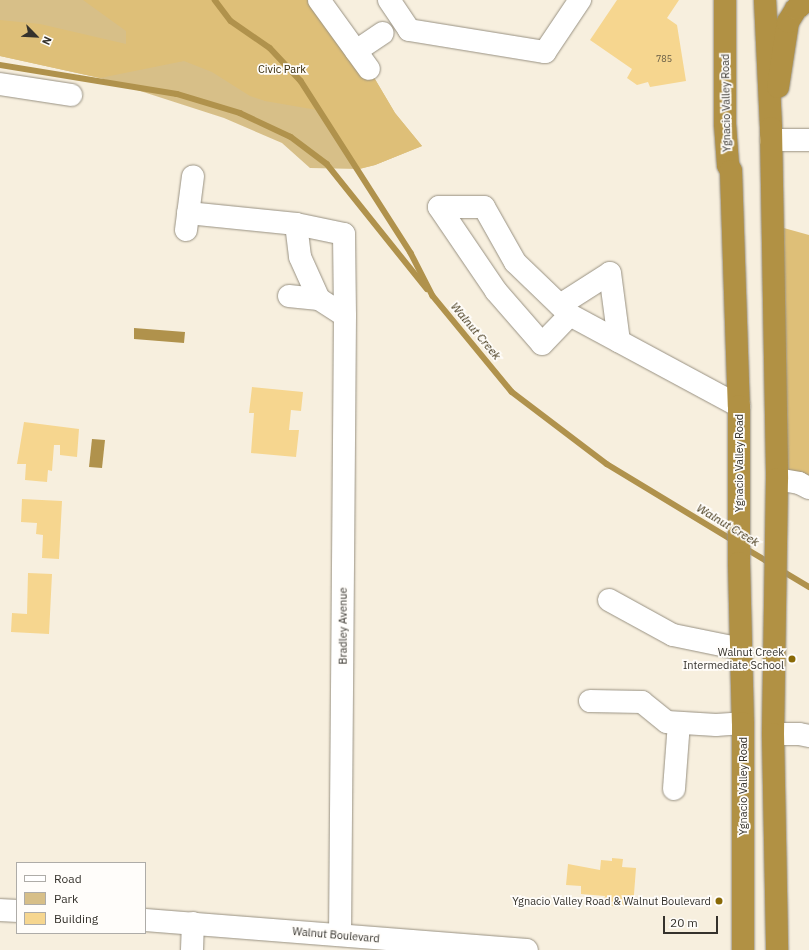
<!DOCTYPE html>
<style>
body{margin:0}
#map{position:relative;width:809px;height:950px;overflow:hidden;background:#f7efde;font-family:"IBM Plex Sans",sans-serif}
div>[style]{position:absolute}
.green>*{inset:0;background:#d7bf88}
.forest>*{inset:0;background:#debf78}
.water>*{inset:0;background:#b0924c}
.stream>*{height:5.5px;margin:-2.75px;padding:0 2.75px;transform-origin:2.75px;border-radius:2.75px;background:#b0924c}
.building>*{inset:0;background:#f6d68f}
.roads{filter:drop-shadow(0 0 1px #989182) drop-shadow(0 0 1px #989182)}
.minor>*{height:22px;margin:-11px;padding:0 11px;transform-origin:11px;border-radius:11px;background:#fff}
.highway>*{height:22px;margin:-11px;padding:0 11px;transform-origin:11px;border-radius:11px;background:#b19144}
.dots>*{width:11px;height:11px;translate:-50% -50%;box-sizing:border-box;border:2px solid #fffdfa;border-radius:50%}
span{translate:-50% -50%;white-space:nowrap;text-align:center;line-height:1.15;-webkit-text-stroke:3.5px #fffdfa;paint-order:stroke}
.number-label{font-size:9px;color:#655b45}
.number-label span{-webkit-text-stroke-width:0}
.park-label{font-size:11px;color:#352807}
.street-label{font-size:11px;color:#35322c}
.poi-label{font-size:11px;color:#35322c}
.right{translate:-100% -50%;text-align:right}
.water-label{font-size:12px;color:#3e3111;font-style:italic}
.legend{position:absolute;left:16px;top:862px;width:130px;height:72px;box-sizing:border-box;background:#fffdfa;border:1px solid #aeaca8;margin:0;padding:5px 7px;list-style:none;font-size:12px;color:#35322c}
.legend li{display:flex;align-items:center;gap:8px;height:20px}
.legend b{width:20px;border:1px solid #aeaca8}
.north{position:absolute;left:16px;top:16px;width:40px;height:40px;-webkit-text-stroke:3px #fffdfa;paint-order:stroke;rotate:114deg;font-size:11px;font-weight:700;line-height:16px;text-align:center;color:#35322c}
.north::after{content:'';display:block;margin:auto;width:14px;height:18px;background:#35322c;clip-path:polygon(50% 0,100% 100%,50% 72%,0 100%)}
.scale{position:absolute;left:663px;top:916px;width:55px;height:18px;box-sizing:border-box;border:2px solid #35322c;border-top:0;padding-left:5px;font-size:12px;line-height:14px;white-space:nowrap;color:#35322c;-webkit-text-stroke:3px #fffdfa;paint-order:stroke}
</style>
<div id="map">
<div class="green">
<i style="clip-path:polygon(0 0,319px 0,369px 69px,395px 113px,422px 146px,375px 165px,359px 169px,310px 168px,282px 143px,224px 118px,100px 78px,0 56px)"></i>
</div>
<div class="forest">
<i style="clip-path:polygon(83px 0,319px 0,369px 69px,395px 113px,422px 146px,375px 165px,359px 169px,323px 111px,265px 101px,250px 96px,212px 72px,184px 61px,100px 78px,0 56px,0 20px,40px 24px,126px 44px,126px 31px)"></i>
<i style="clip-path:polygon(773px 225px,809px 235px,809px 479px,777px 479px)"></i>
</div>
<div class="water">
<i style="clip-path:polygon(134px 328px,185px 332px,184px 343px,134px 339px)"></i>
<i style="clip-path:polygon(92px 439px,105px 440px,102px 468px,89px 467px)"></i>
</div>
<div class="stream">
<i style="left:215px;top:0;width:26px;rotate:53deg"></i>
<i style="left:231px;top:21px;width:47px;rotate:34.7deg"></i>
<i style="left:270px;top:48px;width:45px;rotate:46.8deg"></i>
<i style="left:301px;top:81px;width:204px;rotate:57.4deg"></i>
<i style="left:411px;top:253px;width:48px;rotate:62.9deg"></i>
<i style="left:433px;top:296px;width:124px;rotate:50.5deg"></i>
<i style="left:512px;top:392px;width:119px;rotate:37.2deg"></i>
<i style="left:607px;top:464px;width:149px;rotate:31.2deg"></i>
<i style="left:0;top:65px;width:179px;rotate:9.3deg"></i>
<i style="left:177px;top:94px;width:66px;rotate:16.8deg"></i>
<i style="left:240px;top:113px;width:56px;rotate:25.2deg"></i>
<i style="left:291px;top:137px;width:45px;rotate:36.9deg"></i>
<i style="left:327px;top:164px;width:160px;rotate:51.3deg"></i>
<i style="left:745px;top:548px;width:29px;rotate:31deg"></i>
<i style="left:781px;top:570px;width:33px;rotate:31deg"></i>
</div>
<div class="building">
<i style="clip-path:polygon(617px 0,679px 0,667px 18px,677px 25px,686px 81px,650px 87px,648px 82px,637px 85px,627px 78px,632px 69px,590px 40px)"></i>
<i style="clip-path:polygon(252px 387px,303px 392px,301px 411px,291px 410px,289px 430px,299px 430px,296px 457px,251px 453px,254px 413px,249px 413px)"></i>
<i style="clip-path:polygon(24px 422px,79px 429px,77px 457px,60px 455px,60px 445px,54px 445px,52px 471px,48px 470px,47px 482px,25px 480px,26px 464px,17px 464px)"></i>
<i style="clip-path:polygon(22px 499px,62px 501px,59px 559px,42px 558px,43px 535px,36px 534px,37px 523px,21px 522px)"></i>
<i style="clip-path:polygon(28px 573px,52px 574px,49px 634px,11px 632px,12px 613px,27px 614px)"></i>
<i style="clip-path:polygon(612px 858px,623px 859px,622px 867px,636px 868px,633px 907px,611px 906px,612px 902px,604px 901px,605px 896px,581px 894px,581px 886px,566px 885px,568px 864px,600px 870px,601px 860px,612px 861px)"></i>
</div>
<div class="roads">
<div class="minor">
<i style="left:319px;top:0;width:85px;rotate:54.1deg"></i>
<i style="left:389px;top:0;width:36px;rotate:56deg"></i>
<i style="left:409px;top:30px;width:138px;rotate:9.2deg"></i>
<i style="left:545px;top:52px;width:63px;rotate:-56.1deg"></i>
<i style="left:356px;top:51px;width:32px;rotate:-34deg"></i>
<i style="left:0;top:84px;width:72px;rotate:8.8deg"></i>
<i style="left:771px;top:140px;width:38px"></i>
<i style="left:188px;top:213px;width:109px;rotate:5.8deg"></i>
<i style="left:296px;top:224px;width:49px;rotate:11.8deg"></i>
<i style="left:344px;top:234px;width:82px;rotate:89.3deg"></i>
<i style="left:345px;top:316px;width:619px;rotate:90.46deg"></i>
<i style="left:296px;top:224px;width:33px;rotate:83deg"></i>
<i style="left:300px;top:257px;width:46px;rotate:65.7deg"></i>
<i style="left:319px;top:299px;width:31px;rotate:33deg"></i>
<i style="left:186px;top:230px;width:54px;rotate:-82.6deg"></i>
<i style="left:289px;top:296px;width:30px;rotate:6deg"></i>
<i style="left:560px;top:305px;width:59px;rotate:-32.6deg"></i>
<i style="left:610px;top:273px;width:69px;rotate:82.5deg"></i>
<i style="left:570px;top:315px;width:76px;rotate:-136.1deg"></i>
<i style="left:515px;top:262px;width:63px;rotate:-119.4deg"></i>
<i style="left:484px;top:207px;width:45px;rotate:180deg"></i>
<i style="left:439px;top:207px;width:102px;rotate:55.8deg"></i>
<i style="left:496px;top:291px;width:70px;rotate:49deg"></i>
<i style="left:542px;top:344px;width:40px;rotate:-46deg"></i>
<i style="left:570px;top:315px;width:192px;rotate:28.3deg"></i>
<i style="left:777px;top:479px;width:22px;rotate:10deg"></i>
<i style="left:799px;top:483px;width:11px;rotate:27deg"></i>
<i style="left:609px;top:600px;width:73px;rotate:28.7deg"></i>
<i style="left:673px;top:635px;width:69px;rotate:11.6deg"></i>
<i style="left:590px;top:701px;width:52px;rotate:1.1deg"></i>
<i style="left:642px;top:702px;width:32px;rotate:39deg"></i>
<i style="left:667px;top:722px;width:49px;rotate:3.5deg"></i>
<i style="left:716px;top:725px;width:27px;rotate:-4deg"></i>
<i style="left:773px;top:734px;width:26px"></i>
<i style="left:799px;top:734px;width:10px;rotate:11deg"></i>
<i style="left:674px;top:789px;width:66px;rotate:-85.7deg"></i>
<i style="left:0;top:910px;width:17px;rotate:3deg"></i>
<i style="left:145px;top:920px;width:383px;rotate:4.5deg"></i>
<i style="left:192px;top:950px;width:27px;rotate:-88deg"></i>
</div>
<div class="highway">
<i style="left:725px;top:0;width:124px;rotate:90deg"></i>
<i style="left:725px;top:124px;width:41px;rotate:85.8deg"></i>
<i style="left:728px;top:165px;width:7px;rotate:63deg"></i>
<i style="left:731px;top:171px;width:235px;rotate:88.1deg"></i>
<i style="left:739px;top:406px;width:157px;rotate:90deg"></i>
<i style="left:739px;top:563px;width:160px;rotate:88.6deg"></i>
<i style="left:743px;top:723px;width:227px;rotate:90deg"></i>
<i style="left:765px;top:0;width:128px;rotate:87.3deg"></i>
<i style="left:771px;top:128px;width:351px;rotate:89deg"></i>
<i style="left:777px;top:479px;width:255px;rotate:90.9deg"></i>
<i style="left:773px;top:734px;width:216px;rotate:88.9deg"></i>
<i style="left:778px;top:87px;width:66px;rotate:-81.3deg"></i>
<i style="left:788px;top:22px;width:15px;rotate:-58deg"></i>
<i style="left:796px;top:9px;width:15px;rotate:-37deg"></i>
</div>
</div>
<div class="dots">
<i style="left:792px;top:659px;background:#896906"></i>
<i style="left:719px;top:901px;background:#896906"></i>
</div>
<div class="number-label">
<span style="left:664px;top:59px">785</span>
</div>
<div class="park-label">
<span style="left:282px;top:69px">Civic Park</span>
</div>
<div class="street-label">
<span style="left:726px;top:103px;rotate:-91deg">Ygnacio Valley Road</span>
<span style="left:739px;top:463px;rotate:-90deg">Ygnacio Valley Road</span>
<span style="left:343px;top:626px;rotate:-90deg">Bradley Avenue</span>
<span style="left:743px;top:786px;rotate:-90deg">Ygnacio Valley Road</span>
<span style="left:336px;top:935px;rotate:5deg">Walnut Boulevard</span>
</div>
<div class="poi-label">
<span class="right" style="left:784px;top:659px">Walnut Creek<br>Intermediate School</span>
<span class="right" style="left:711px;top:901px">Ygnacio Valley Road &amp; Walnut Boulevard</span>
</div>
<div class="water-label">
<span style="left:476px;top:331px;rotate:50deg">Walnut Creek</span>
<span style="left:728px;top:525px;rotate:31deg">Walnut Creek</span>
</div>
<ul class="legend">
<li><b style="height:5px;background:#fff"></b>Road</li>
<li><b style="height:11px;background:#d7bf88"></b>Park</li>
<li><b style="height:11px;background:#f6d68f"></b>Building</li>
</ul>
<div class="north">N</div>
<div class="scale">20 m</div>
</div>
